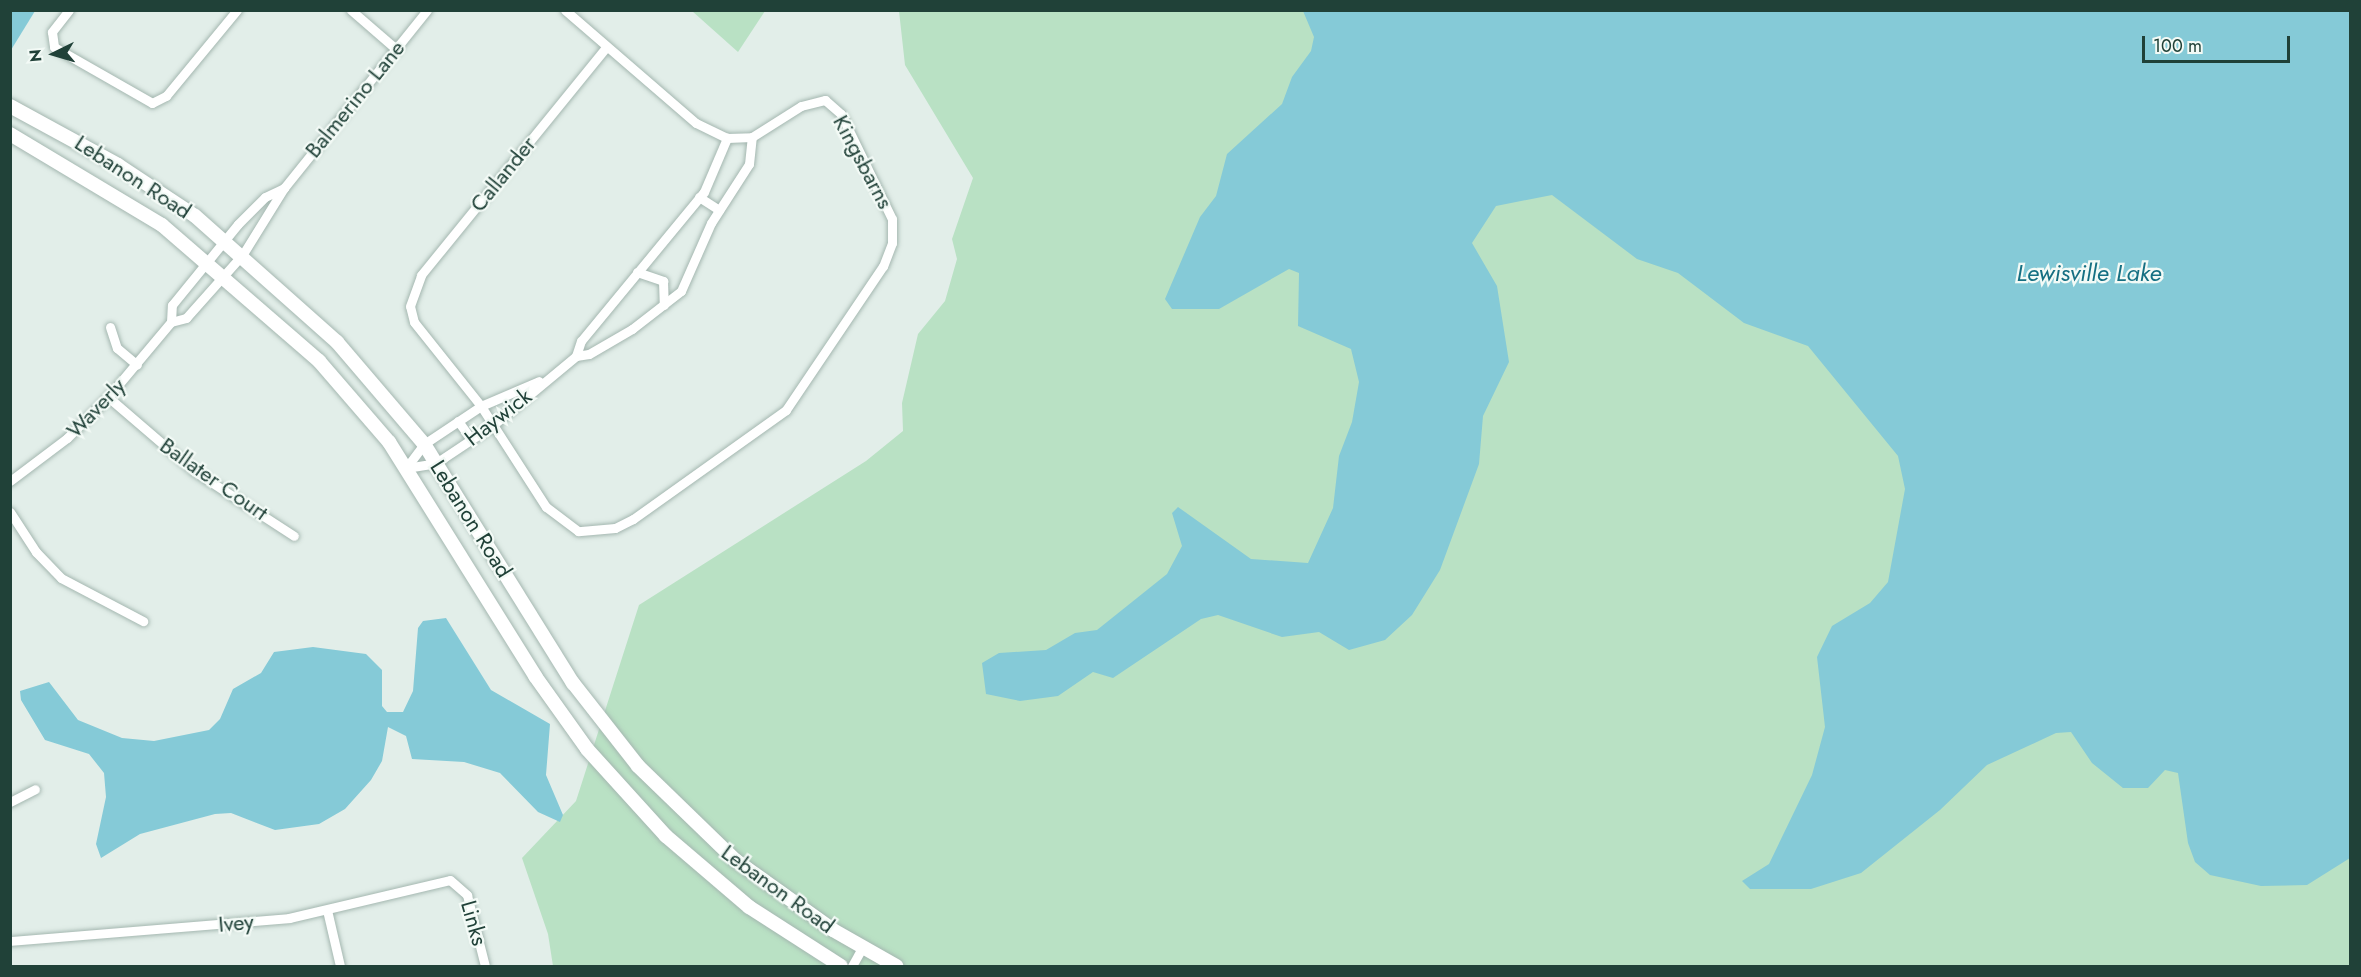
<!DOCTYPE html>
<style>
body{margin:0}
#map{position:relative;width:2361px;height:977px;overflow:hidden;background:#e2eee9;font-family:Jost,sans-serif}
div>[style]{position:absolute}
.green>*{inset:0;background:#b9e1c4}
.water>*{inset:0;background:#85cad7}
.roads{filter:drop-shadow(0 0 2px #a4b7b0) drop-shadow(0 0 2px #a4b7b0)}
.street>*{height:9px;margin:-4.5px;padding:0 4.5px;transform-origin:4.5px;border-radius:4.5px;background:#fff}
.secondary>*{height:14px;margin:-7px;padding:0 7px;transform-origin:7px;border-radius:7px;background:#fff}
span{translate:-50% -50%;white-space:nowrap;text-align:center;line-height:1.15;-webkit-text-stroke:4.5px #f3faf6;paint-order:stroke}
.street-label{font-size:22px;color:#204138}
.water-label{font-size:24px;color:#156f82;font-style:italic}
.frame{position:absolute;inset:0;border:12px solid #204138;pointer-events:none}
.north{position:absolute;left:24px;top:24px;width:60px;height:60px;-webkit-text-stroke:4px #f3faf6;paint-order:stroke;rotate:265deg;font-size:16px;font-weight:700;line-height:24px;text-align:center;color:#204138}
.north::after{content:'';display:block;margin:auto;width:21px;height:27px;background:#204138;clip-path:polygon(50% 0,100% 100%,50% 72%,0 100%)}
.scale{position:absolute;left:2142px;top:36px;width:148px;height:27px;box-sizing:border-box;border:3px solid #204138;border-top:0;padding-left:8px;font-size:18px;line-height:21px;white-space:nowrap;color:#204138;-webkit-text-stroke:4px #f3faf6;paint-order:stroke}
</style>
<div id="map">
<div class="green">
<i style="clip-path:polygon(692px 11px,765px 11px,738px 52px)"></i>
<i style="clip-path:polygon(899px 11px,1784px 11px,2350px 469px,2350px 966px,553px 966px,548px 934px,522px 858px,576px 801px,639px 605px,866px 461px,903px 431px,902px 403px,918px 334px,945px 301px,957px 259px,952px 239px,973px 178px,905px 65px)"></i>
</div>
<div class="water">
<i style="clip-path:polygon(11px 10px,35px 11px,11px 50px,10px 11px)"></i>
<i style="clip-path:polygon(1303px 11px,2350px 11px,2350px 858px,2307px 885px,2261px 886px,2210px 875px,2195px 862px,2188px 843px,2178px 773px,2165px 770px,2148px 788px,2123px 788px,2092px 763px,2071px 732px,2056px 733px,1987px 765px,1940px 810px,1861px 873px,1811px 889px,1750px 889px,1742px 881px,1769px 864px,1812px 775px,1825px 727px,1817px 657px,1832px 626px,1870px 603px,1888px 582px,1905px 489px,1898px 456px,1808px 346px,1744px 323px,1678px 273px,1637px 259px,1552px 195px,1496px 206px,1472px 243px,1497px 286px,1509px 362px,1483px 416px,1479px 464px,1440px 570px,1412px 615px,1385px 640px,1349px 650px,1319px 632px,1282px 637px,1218px 615px,1201px 619px,1113px 678px,1093px 672px,1058px 696px,1020px 701px,986px 694px,982px 663px,999px 653px,1046px 650px,1075px 633px,1097px 630px,1167px 574px,1182px 546px,1172px 513px,1178px 507px,1251px 559px,1308px 563px,1333px 508px,1339px 456px,1352px 422px,1359px 382px,1351px 349px,1298px 326px,1299px 273px,1289px 269px,1219px 309px,1172px 309px,1165px 299px,1200px 217px,1216px 196px,1227px 154px,1282px 104px,1292px 77px,1311px 51px,1314px 37px)"></i>
<i style="clip-path:polygon(446px 618px,491px 690px,550px 724px,546px 775px,563px 815px,560px 822px,538px 812px,500px 773px,464px 762px,412px 759px,406px 736px,388px 727px,382px 761px,371px 780px,345px 809px,319px 824px,275px 830px,231px 813px,215px 814px,140px 834px,101px 858px,96px 844px,106px 797px,104px 773px,89px 754px,45px 740px,21px 700px,20px 691px,49px 682px,78px 720px,122px 738px,154px 741px,209px 730px,220px 719px,233px 689px,261px 673px,274px 652px,313px 647px,366px 654px,382px 670px,382px 706px,387px 712px,403px 712px,413px 691px,418px 628px,423px 621px)"></i>
</div>
<div class="roads">
<div class="street">
<i style="left:69px;top:10px;width:28px;rotate:128deg"></i>
<i style="left:52px;top:32px;width:15px;rotate:82deg"></i>
<i style="left:54px;top:47px;width:113px;rotate:29.7deg"></i>
<i style="left:152px;top:103px;width:16px;rotate:-27deg"></i>
<i style="left:166px;top:96px;width:112px;rotate:-50.5deg"></i>
<i style="left:351px;top:10px;width:60px;rotate:40.9deg"></i>
<i style="left:565px;top:10px;width:173px;rotate:40.8deg"></i>
<i style="left:696px;top:123px;width:34px;rotate:26deg"></i>
<i style="left:727px;top:138px;width:25px;rotate:-2deg"></i>
<i style="left:752px;top:137px;width:58px;rotate:-32.3deg"></i>
<i style="left:801px;top:106px;width:25px;rotate:-14deg"></i>
<i style="left:825px;top:100px;width:21px;rotate:41deg"></i>
<i style="left:841px;top:114px;width:117px;rotate:64.1deg"></i>
<i style="left:892px;top:219px;width:24px;rotate:90deg"></i>
<i style="left:892px;top:243px;width:25px;rotate:111deg"></i>
<i style="left:883px;top:266px;width:174px;rotate:124deg"></i>
<i style="left:786px;top:410px;width:188px;rotate:144.5deg"></i>
<i style="left:633px;top:519px;width:20px;rotate:153deg"></i>
<i style="left:615px;top:528px;width:37px;rotate:175deg"></i>
<i style="left:578px;top:531px;width:40px;rotate:-143deg"></i>
<i style="left:546px;top:507px;width:120px;rotate:-122.8deg"></i>
<i style="left:481px;top:406px;width:107px;rotate:-128.6deg"></i>
<i style="left:414px;top:322px;width:16px;rotate:-104deg"></i>
<i style="left:410px;top:306px;width:33px;rotate:-70deg"></i>
<i style="left:421px;top:275px;width:294px;rotate:-50.9deg"></i>
<i style="left:699px;top:197px;width:24px;rotate:33deg"></i>
<i style="left:637px;top:272px;width:28px;rotate:19deg"></i>
<i style="left:663px;top:281px;width:24px;rotate:88deg"></i>
<i style="left:171px;top:322px;width:16px;rotate:-15deg"></i>
<i style="left:186px;top:318px;width:86px;rotate:-48.3deg"></i>
<i style="left:243px;top:254px;width:78px;rotate:-58.2deg"></i>
<i style="left:284px;top:188px;width:228px;rotate:-51.2deg"></i>
<i style="left:110px;top:327px;width:22px;rotate:72deg"></i>
<i style="left:117px;top:348px;width:26px;rotate:40deg"></i>
<i style="left:576px;top:356px;width:16px;rotate:-72deg"></i>
<i style="left:581px;top:341px;width:193px;rotate:-50.5deg"></i>
<i style="left:704px;top:192px;width:59px;rotate:-66.9deg"></i>
<i style="left:108px;top:397px;width:113px;rotate:40.7deg"></i>
<i style="left:194px;top:471px;width:119px;rotate:33deg"></i>
<i style="left:458px;top:421px;width:22px;rotate:54deg"></i>
<i style="left:406px;top:468px;width:30px;rotate:-9deg"></i>
<i style="left:436px;top:463px;width:69px;rotate:-33.7deg"></i>
<i style="left:493px;top:425px;width:108px;rotate:-39.7deg"></i>
<i style="left:576px;top:356px;width:13px;rotate:-9deg"></i>
<i style="left:589px;top:354px;width:50px;rotate:-30.2deg"></i>
<i style="left:632px;top:329px;width:62px;rotate:-37.8deg"></i>
<i style="left:681px;top:291px;width:74px;rotate:-66.2deg"></i>
<i style="left:711px;top:223px;width:70px;rotate:-57.2deg"></i>
<i style="left:749px;top:164px;width:27px;rotate:-84deg"></i>
<i style="left:406px;top:468px;width:30px;rotate:-53deg"></i>
<i style="left:424px;top:444px;width:69px;rotate:-33.7deg"></i>
<i style="left:481px;top:406px;width:63px;rotate:-23.3deg"></i>
<i style="left:10px;top:481px;width:71px;rotate:-37deg"></i>
<i style="left:67px;top:438px;width:58px;rotate:-45deg"></i>
<i style="left:108px;top:397px;width:98px;rotate:-50deg"></i>
<i style="left:171px;top:322px;width:17px;rotate:-87deg"></i>
<i style="left:172px;top:305px;width:104px;rotate:-50.8deg"></i>
<i style="left:238px;top:224px;width:38px;rotate:-45deg"></i>
<i style="left:265px;top:197px;width:21px;rotate:-25deg"></i>
<i style="left:10px;top:512px;width:48px;rotate:57deg"></i>
<i style="left:36px;top:552px;width:36px;rotate:46deg"></i>
<i style="left:61px;top:578px;width:93px;rotate:27.7deg"></i>
<i style="left:10px;top:802px;width:28px;rotate:-27deg"></i>
<i style="left:327px;top:910px;width:57px;rotate:76.9deg"></i>
<i style="left:10px;top:941px;width:280px;rotate:-4.7deg"></i>
<i style="left:289px;top:918px;width:165px;rotate:-13.3deg"></i>
<i style="left:450px;top:880px;width:23px;rotate:41deg"></i>
<i style="left:467px;top:895px;width:73px;rotate:75.8deg"></i>
<i style="left:852px;top:966px;width:21px;rotate:-61deg"></i>
</div>
<div class="secondary">
<i style="left:10px;top:106px;width:123px;rotate:28.6deg"></i>
<i style="left:118px;top:165px;width:92px;rotate:33.5deg"></i>
<i style="left:195px;top:216px;width:190px;rotate:41.6deg"></i>
<i style="left:337px;top:342px;width:134px;rotate:49.5deg"></i>
<i style="left:424px;top:444px;width:282px;rotate:58.1deg"></i>
<i style="left:573px;top:683px;width:105px;rotate:51.9deg"></i>
<i style="left:638px;top:766px;width:135px;rotate:44.1deg"></i>
<i style="left:735px;top:860px;width:120px;rotate:35.5deg"></i>
<i style="left:833px;top:930px;width:73px;rotate:29.7deg"></i>
<i style="left:10px;top:134px;width:177px;rotate:30.9deg"></i>
<i style="left:162px;top:225px;width:208px;rotate:40.9deg"></i>
<i style="left:319px;top:361px;width:107px;rotate:49.2deg"></i>
<i style="left:389px;top:442px;width:276px;rotate:58deg"></i>
<i style="left:535px;top:676px;width:90px;rotate:54.5deg"></i>
<i style="left:587px;top:749px;width:118px;rotate:47.8deg"></i>
<i style="left:666px;top:836px;width:109px;rotate:40.5deg"></i>
<i style="left:749px;top:907px;width:109px;rotate:32.7deg"></i>
</div>
</div>
<div class="street-label">
<span style="left:355px;top:99px;rotate:-51deg">Balmerino Lane</span>
<span style="left:863px;top:162px;rotate:62deg">Kingsbarns</span>
<span style="left:503px;top:174px;rotate:-51deg">Callander</span>
<span style="left:133px;top:177px;rotate:33deg">Lebanon Road</span>
<span style="left:96px;top:408px;rotate:-46deg">Waverly</span>
<span style="left:498px;top:417px;rotate:-38deg">Haywick</span>
<span style="left:214px;top:479px;rotate:35deg">Ballater Court</span>
<span style="left:471px;top:519px;rotate:58deg">Lebanon Road</span>
<span style="left:778px;top:889px;rotate:36deg">Lebanon Road</span>
<span style="left:236px;top:923px;rotate:-5deg">Ivey</span>
<span style="left:474px;top:923px;rotate:74deg">Links</span>
</div>
<div class="water-label">
<span style="left:2089px;top:273px">Lewisville Lake</span>
</div>
<div class="frame"></div>
<div class="north">N</div>
<div class="scale">100 m</div>
</div>
